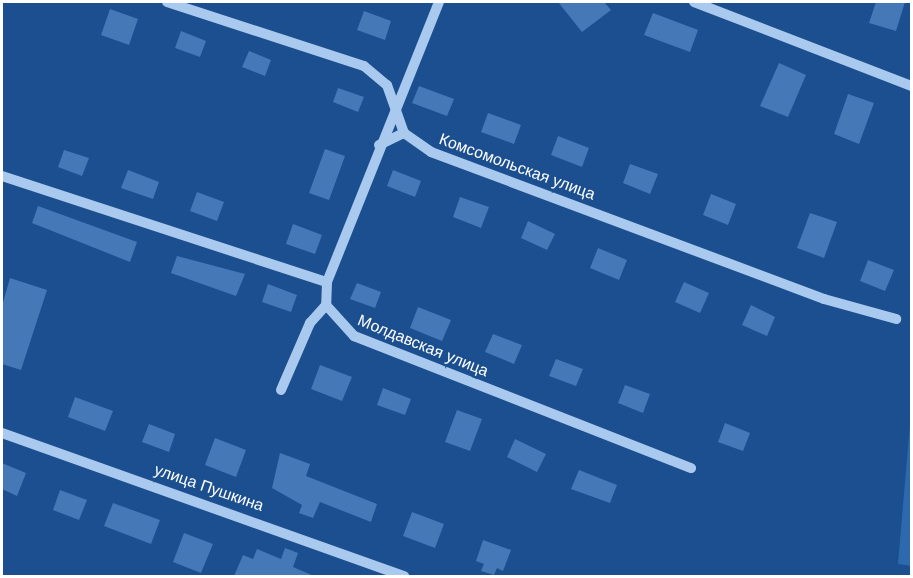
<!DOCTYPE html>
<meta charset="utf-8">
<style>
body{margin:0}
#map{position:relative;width:913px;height:578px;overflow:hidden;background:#1b4f8f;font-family:Helvetica,sans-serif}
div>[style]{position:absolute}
.green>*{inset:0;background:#2e69ad}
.building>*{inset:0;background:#4478b7}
.minor>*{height:10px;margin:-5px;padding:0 5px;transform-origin:5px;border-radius:5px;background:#a9c9ee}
span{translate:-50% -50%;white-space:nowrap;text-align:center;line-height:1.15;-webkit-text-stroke:5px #1b4f8f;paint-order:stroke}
.street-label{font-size:16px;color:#fff}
.frame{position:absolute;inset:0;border:3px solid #fff;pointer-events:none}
</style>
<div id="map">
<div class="green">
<i style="clip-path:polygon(911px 412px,912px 566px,911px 566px,898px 564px)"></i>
</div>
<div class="building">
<i style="clip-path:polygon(558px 2px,604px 2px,611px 10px,582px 32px)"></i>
<i style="clip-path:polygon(876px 2px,905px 2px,896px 31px,869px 23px)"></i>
<i style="clip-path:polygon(110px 9px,138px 19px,129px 45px,101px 35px)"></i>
<i style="clip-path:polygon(364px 11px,391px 21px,385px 40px,357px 30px)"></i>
<i style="clip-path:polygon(653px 13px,698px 30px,690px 52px,644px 35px)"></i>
<i style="clip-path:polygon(181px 31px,206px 41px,200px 57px,175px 48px)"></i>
<i style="clip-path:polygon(249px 51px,271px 60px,265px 76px,242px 67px)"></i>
<i style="clip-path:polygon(779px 63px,806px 75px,788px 117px,760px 106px)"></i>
<i style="clip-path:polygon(419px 86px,454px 99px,447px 116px,412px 103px)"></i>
<i style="clip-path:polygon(338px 88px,364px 97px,358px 112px,333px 102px)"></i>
<i style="clip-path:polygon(848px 94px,874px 103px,859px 144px,834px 134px)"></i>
<i style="clip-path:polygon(488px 113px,521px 125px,514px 144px,481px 132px)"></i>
<i style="clip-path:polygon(558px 136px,589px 148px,582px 167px,551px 155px)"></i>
<i style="clip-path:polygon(325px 149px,345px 156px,329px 200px,309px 193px)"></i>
<i style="clip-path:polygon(64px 150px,89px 158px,82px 176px,58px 167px)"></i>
<i style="clip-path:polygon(630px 164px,658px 174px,650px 194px,623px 183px)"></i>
<i style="clip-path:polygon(128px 170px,159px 182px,153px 199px,121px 188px)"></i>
<i style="clip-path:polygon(393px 170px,421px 181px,415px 197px,387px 186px)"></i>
<i style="clip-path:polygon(197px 192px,224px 202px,217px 221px,190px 211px)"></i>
<i style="clip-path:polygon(711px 194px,736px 204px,728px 225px,703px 215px)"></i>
<i style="clip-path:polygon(460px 197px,489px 207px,481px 228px,453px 217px)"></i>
<i style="clip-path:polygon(38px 206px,137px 242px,130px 262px,32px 223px)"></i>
<i style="clip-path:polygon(810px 213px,837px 222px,824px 258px,797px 248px)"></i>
<i style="clip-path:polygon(528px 221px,555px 234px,547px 250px,521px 238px)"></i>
<i style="clip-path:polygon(293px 224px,322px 235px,315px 254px,286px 244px)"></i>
<i style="clip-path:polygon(598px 248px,627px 260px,619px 280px,590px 268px)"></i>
<i style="clip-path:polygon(177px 256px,245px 274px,236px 296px,171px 273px)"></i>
<i style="clip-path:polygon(868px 260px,894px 270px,885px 291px,860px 281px)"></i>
<i style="clip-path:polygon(10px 278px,47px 290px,21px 370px,2px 364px,2px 306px)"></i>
<i style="clip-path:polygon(684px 282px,709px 293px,700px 313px,675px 302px)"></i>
<i style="clip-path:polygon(357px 283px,381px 292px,375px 308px,350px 299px)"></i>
<i style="clip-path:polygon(268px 284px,297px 295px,291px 312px,262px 302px)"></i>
<i style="clip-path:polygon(751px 305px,775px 317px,767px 336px,742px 325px)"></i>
<i style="clip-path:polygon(418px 307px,451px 320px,442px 341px,410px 328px)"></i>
<i style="clip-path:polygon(493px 334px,522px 345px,514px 364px,485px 352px)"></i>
<i style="clip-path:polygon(556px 359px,583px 369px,576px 386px,549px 376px)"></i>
<i style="clip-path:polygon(320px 365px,352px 377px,342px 401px,311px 389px)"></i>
<i style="clip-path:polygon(625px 385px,650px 394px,643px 413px,618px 403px)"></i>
<i style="clip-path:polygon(383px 388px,411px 399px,405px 415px,377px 405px)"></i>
<i style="clip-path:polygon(75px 397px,113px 411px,105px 431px,68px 417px)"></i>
<i style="clip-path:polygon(457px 410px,482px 419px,470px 451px,445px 442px)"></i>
<i style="clip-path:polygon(725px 423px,750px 433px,743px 451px,718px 442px)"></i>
<i style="clip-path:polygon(149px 424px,175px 434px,169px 452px,142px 442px)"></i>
<i style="clip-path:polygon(215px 438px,246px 450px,236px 477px,205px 465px)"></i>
<i style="clip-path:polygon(515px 439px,546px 454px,537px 472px,507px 457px)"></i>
<i style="clip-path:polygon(280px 453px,310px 464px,306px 476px,377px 504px,371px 522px,320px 502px,313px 518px,299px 513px,302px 505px,272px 488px)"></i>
<i style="clip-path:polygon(2px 463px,26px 473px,17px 496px,2px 489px)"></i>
<i style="clip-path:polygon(579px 470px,617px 485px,610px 503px,571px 489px)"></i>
<i style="clip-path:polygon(60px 490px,87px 500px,79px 520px,53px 510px)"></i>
<i style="clip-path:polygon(113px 503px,160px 520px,151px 544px,104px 526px)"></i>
<i style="clip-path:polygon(412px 512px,444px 524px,435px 548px,403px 536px)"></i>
<i style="clip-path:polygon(184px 533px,213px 544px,201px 573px,173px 562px)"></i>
<i style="clip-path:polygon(483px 540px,511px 550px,503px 571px,497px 568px,494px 575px,481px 571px,484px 564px,476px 561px)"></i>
<i style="clip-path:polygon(285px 548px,298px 553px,293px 567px,314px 576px,234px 576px,243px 555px,253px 559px,257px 549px,281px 559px)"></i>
</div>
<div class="minor">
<i style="left:167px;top:2px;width:207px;rotate:18deg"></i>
<i style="left:364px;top:66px;width:30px;rotate:40deg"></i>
<i style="left:387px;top:85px;width:51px;rotate:70.5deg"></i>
<i style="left:404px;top:133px;width:33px;rotate:35deg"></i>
<i style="left:431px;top:152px;width:420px;rotate:20.5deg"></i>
<i style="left:824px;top:299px;width:75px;rotate:15.5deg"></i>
<i style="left:694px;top:2px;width:234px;rotate:21.1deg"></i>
<i style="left:379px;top:145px;width:28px;rotate:-26deg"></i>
<i style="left:2px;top:176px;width:342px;rotate:18.1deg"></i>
<i style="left:327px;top:282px;width:23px;rotate:92deg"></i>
<i style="left:326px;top:305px;width:42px;rotate:47.9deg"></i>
<i style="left:354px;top:336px;width:362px;rotate:21.4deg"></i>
<i style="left:327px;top:282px;width:302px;rotate:-68.2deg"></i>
<i style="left:281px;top:390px;width:73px;rotate:-66.6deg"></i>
<i style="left:310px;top:323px;width:24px;rotate:-48deg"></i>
<i style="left:2px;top:433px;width:427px;rotate:19.6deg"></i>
</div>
<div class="street-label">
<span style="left:517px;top:167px;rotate:20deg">Комсомольская улица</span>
<span style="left:423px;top:346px;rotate:22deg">Молдавская улица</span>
<span style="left:209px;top:488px;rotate:19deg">улица Пушкина</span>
</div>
<div class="frame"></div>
</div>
